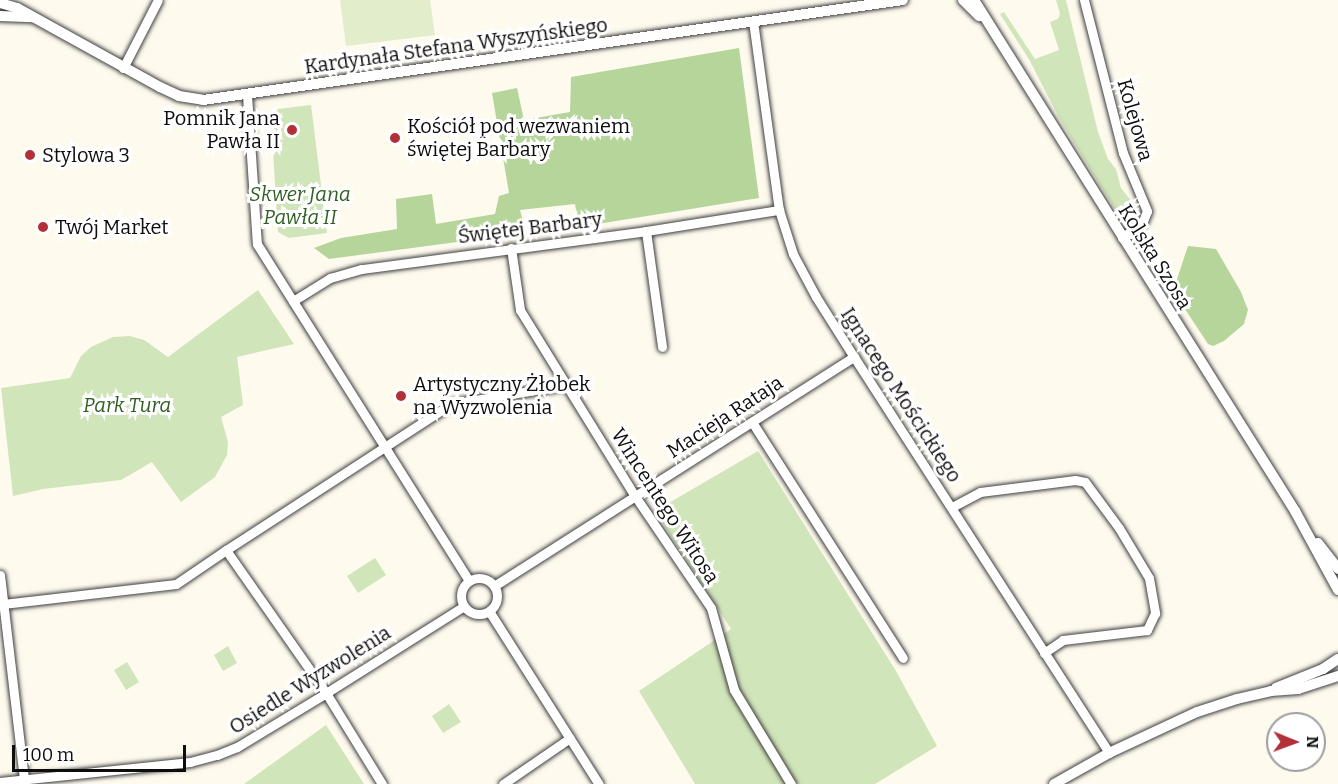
<!DOCTYPE html>
<meta charset="utf-8">
<style>
body{margin:0}
#map{position:relative;width:1338px;height:784px;overflow:hidden;background:#fefaee;font-family:Bitter,serif}
div>[style]{position:absolute}
.green>*{inset:0;background:#d1e5ba}
.forest>*{inset:0;background:#b5d59b}
.pitch>*{inset:0;background:#e2edcb}
.roads{filter:drop-shadow(0 0 2px #404040) drop-shadow(0 0 2px #404040)}
.minor>*{height:9px;margin:-4.5px;padding:0 4.5px;transform-origin:4.5px;border-radius:4.5px;background:#fff}
.minor>.ring{margin:-4.5px;padding:0;box-sizing:content-box;background:none;border:9px solid #fff;border-radius:50%}
.tertiary>*{height:10px;margin:-5px;padding:0 5px;transform-origin:5px;border-radius:5px;background:#fff}
.dots>*{width:16px;height:16px;translate:-50% -50%;box-sizing:border-box;border:3px solid #fff;border-radius:50%}
span{translate:-50% -50%;white-space:nowrap;text-align:center;line-height:1.15;-webkit-text-stroke:6px #fff;paint-order:stroke}
.street-label{font-size:20px;color:#0d0d0d}
.poi-label{font-size:20px;color:#0d0d0d}
.right{translate:-100% -50%;text-align:right}
.left{translate:0 -50%;text-align:left}
.park-label{font-size:20px;color:#2f5f22;font-style:italic}
.north{position:absolute;left:1266px;top:712px;width:60px;height:60px;box-sizing:border-box;background:#fff;border:2px solid #9e9e9e;border-radius:50%;rotate:91deg;font-size:16px;font-weight:700;line-height:24px;text-align:center;color:#0d0d0d}
.north::after{content:'';display:block;margin:auto;width:21px;height:27px;background:#b23037;clip-path:polygon(50% 0,100% 100%,50% 72%,0 100%)}
.scale{position:absolute;left:12px;top:745px;width:174px;height:27px;box-sizing:border-box;border:3px solid #0d0d0d;border-top:0;padding-left:8px;font-size:18px;line-height:21px;white-space:nowrap;color:#0d0d0d;-webkit-text-stroke:4px #fff;paint-order:stroke}
</style>
<div id="map">
<div class="green">
<i style="clip-path:polygon(1056px 0,1066px 0,1098px 132px,1108px 159px,1116px 169px,1121px 188px,1132px 202px,1132px 208px,1127px 214px,1118px 213px,1098px 182px,1059px 118px,1030px 61px,1000px 14px,1004px 12px,1035px 59px,1059px 50px,1050px 22px,1058px 19px,1060px 14px)"></i>
<i style="clip-path:polygon(311px 105px,327px 233px,289px 238px,278px 232px,271px 119px,278px 109px)"></i>
<i style="clip-path:polygon(258px 290px,294px 344px,237px 357px,243px 405px,221px 417px,228px 442px,227px 455px,215px 477px,181px 502px,152px 462px,121px 480px,43px 489px,13px 496px,1px 388px,70px 378px,81px 356px,91px 347px,113px 337px,130px 336px,144px 340px,168px 357px)"></i>
<i style="clip-path:polygon(758px 451px,896px 671px,937px 746px,875px 784px,695px 784px,639px 691px,731px 629px,655px 511px)"></i>
<i style="clip-path:polygon(375px 558px,386px 575px,358px 593px,347px 576px)"></i>
<i style="clip-path:polygon(228px 646px,237px 663px,223px 671px,214px 655px)"></i>
<i style="clip-path:polygon(127px 662px,139px 682px,126px 690px,114px 670px)"></i>
<i style="clip-path:polygon(449px 704px,461px 722px,443px 733px,432px 716px)"></i>
<i style="clip-path:polygon(326px 725px,364px 784px,244px 784px)"></i>
</div>
<div class="forest">
<i style="clip-path:polygon(739px 48px,759px 198px,579px 227px,575px 204px,520px 210px,526px 233px,329px 259px,314px 248px,341px 238px,397px 229px,396px 199px,432px 194px,436px 224px,495px 214px,499px 196px,509px 193px,492px 93px,517px 88px,524px 120px,570px 112px,571px 77px)"></i>
<i style="clip-path:polygon(1188px 246px,1216px 249px,1241px 292px,1248px 310px,1244px 324px,1224px 341px,1213px 346px,1208px 344px,1173px 291px)"></i>
</div>
<div class="pitch">
<i style="clip-path:polygon(340px 0,430px 0,435px 35px,346px 46px)"></i>
</div>
<div class="roads">
<div class="minor">
<i style="left:1084px;top:0;width:158px;rotate:75.7deg"></i>
<i style="left:1123px;top:153px;width:63px;rotate:67.5deg"></i>
<i style="left:1147px;top:211px;width:11px;rotate:112deg"></i>
<i style="left:1143px;top:221px;width:27px;rotate:141deg"></i>
<i style="left:753px;top:21px;width:191px;rotate:82.2deg"></i>
<i style="left:779px;top:210px;width:46px;rotate:72.3deg"></i>
<i style="left:793px;top:254px;width:49px;rotate:61.9deg"></i>
<i style="left:816px;top:297px;width:71px;rotate:57.7deg"></i>
<i style="left:854px;top:357px;width:471px;rotate:57.2deg"></i>
<i style="left:123px;top:68px;width:76px;rotate:-62.8deg"></i>
<i style="left:247px;top:95px;width:149px;rotate:86.2deg"></i>
<i style="left:257px;top:244px;width:398px;rotate:57.8deg"></i>
<i style="left:646px;top:231px;width:117px;rotate:82.1deg"></i>
<i style="left:511px;top:248px;width:63px;rotate:81.7deg"></i>
<i style="left:520px;top:310px;width:219px;rotate:58.3deg"></i>
<i style="left:635px;top:496px;width:135px;rotate:55.8deg"></i>
<i style="left:711px;top:608px;width:85px;rotate:74.3deg"></i>
<i style="left:734px;top:690px;width:110px;rotate:58.8deg"></i>
<i style="left:293px;top:301px;width:44px;rotate:-31.9deg"></i>
<i style="left:330px;top:278px;width:33px;rotate:-16deg"></i>
<i style="left:362px;top:269px;width:287px;rotate:-7.6deg"></i>
<i style="left:646px;top:231px;width:135px;rotate:-9deg"></i>
<i style="left:752px;top:422px;width:280px;rotate:57.4deg"></i>
<i style="left:952px;top:507px;width:32px;rotate:-28deg"></i>
<i style="left:980px;top:492px;width:96px;rotate:-7.2deg"></i>
<i style="left:1075px;top:480px;width:10px;rotate:11deg"></i>
<i style="left:1085px;top:482px;width:57px;rotate:53.5deg"></i>
<i style="left:1119px;top:528px;width:58px;rotate:59deg"></i>
<i style="left:1149px;top:578px;width:36px;rotate:80deg"></i>
<i style="left:1155px;top:613px;width:19px;rotate:115deg"></i>
<i style="left:1147px;top:630px;width:85px;rotate:173.2deg"></i>
<i style="left:1063px;top:640px;width:23px;rotate:146deg"></i>
<i style="left:226px;top:550px;width:268px;rotate:-33deg"></i>
<i style="left:451px;top:404px;width:117px;rotate:-9.4deg"></i>
<i style="left:0;top:575px;width:205px;rotate:83.3deg"></i>
<i class="ring" style="left:461px;top:578px;width:27px;height:27px"></i>
<i style="left:494px;top:586px;width:427px;rotate:-32.5deg"></i>
<i style="left:3px;top:604px;width:174px;rotate:-6.6deg"></i>
<i style="left:176px;top:584px;width:60px;rotate:-34.2deg"></i>
<i style="left:226px;top:550px;width:174px;rotate:55deg"></i>
<i style="left:326px;top:693px;width:107px;rotate:58.4deg"></i>
<i style="left:489px;top:611px;width:205px;rotate:57.6deg"></i>
<i style="left:0;top:782px;width:191px;rotate:-6deg"></i>
<i style="left:190px;top:762px;width:28px;rotate:-15deg"></i>
<i style="left:217px;top:755px;width:22px;rotate:-22deg"></i>
<i style="left:237px;top:747px;width:104px;rotate:-31.2deg"></i>
<i style="left:326px;top:693px;width:163px;rotate:-32.2deg"></i>
<i style="left:503px;top:784px;width:81px;rotate:-34.5deg"></i>
</div>
<div class="tertiary">
<i style="left:963px;top:0;width:23px;rotate:45deg"></i>
<i style="left:974px;top:0;width:603px;rotate:57.86deg"></i>
<i style="left:1295px;top:511px;width:90px;rotate:61.4deg"></i>
<i style="left:0;top:3px;width:18px;rotate:16deg"></i>
<i style="left:17px;top:8px;width:163px;rotate:28.9deg"></i>
<i style="left:160px;top:87px;width:21px;rotate:25deg"></i>
<i style="left:179px;top:96px;width:24px;rotate:9deg"></i>
<i style="left:203px;top:100px;width:707px;rotate:-8.13deg"></i>
<i style="left:0;top:16px;width:33px;rotate:2deg"></i>
<i style="left:1318px;top:543px;width:33px;rotate:52deg"></i>
<i style="left:1276px;top:688px;width:51px;rotate:-22deg"></i>
<i style="left:1323px;top:669px;width:18px;rotate:-34deg"></i>
<i style="left:1054px;top:784px;width:63px;rotate:-29.4deg"></i>
<i style="left:1109px;top:753px;width:97px;rotate:-25deg"></i>
<i style="left:1197px;top:712px;width:42px;rotate:-18deg"></i>
<i style="left:1237px;top:699px;width:35px;rotate:-13deg"></i>
<i style="left:1271px;top:691px;width:27px;rotate:-4deg"></i>
<i style="left:1298px;top:689px;width:42px;rotate:-18deg"></i>
</div>
</div>
<div class="dots">
<i style="left:292px;top:130px;background:#b23037"></i>
<i style="left:395px;top:138px;background:#b23037"></i>
<i style="left:30px;top:155px;background:#b23037"></i>
<i style="left:43px;top:227px;background:#b23037"></i>
<i style="left:401px;top:396px;background:#b23037"></i>
</div>
<div class="street-label">
<span style="left:456px;top:46px;rotate:-8deg">Kardynała Stefana Wyszyńskiego</span>
<span style="left:1135px;top:120px;rotate:74deg">Kolejowa</span>
<span style="left:530px;top:228px;rotate:-7deg">Świętej Barbary</span>
<span style="left:1155px;top:257px;rotate:58deg">Kolska Szosa</span>
<span style="left:901px;top:395px;rotate:57deg">Ignacego Mościckiego</span>
<span style="left:725px;top:417px;rotate:-33deg">Macieja Rataja</span>
<span style="left:665px;top:506px;rotate:57deg">Wincentego Witosa</span>
<span style="left:310px;top:680px;rotate:-32deg">Osiedle Wyzwolenia</span>
</div>
<div class="poi-label">
<span class="right" style="left:280px;top:130px">Pomnik Jana<br>Pawła II</span>
<span class="left" style="left:407px;top:138px">Kościół pod wezwaniem<br>świętej Barbary</span>
<span class="left" style="left:42px;top:155px">Stylowa 3</span>
<span class="left" style="left:55px;top:227px">Twój Market</span>
<span class="left" style="left:413px;top:396px">Artystyczny Żłobek<br>na Wyzwolenia</span>
</div>
<div class="park-label">
<span style="left:300px;top:206px">Skwer Jana<br>Pawła II</span>
<span style="left:127px;top:405px">Park Tura</span>
</div>
<div class="north">N</div>
<div class="scale">100 m</div>
</div>
